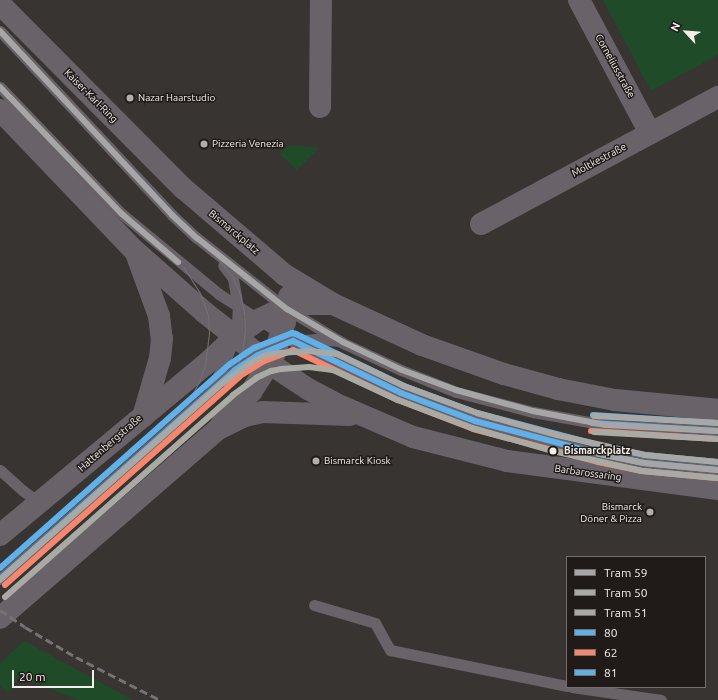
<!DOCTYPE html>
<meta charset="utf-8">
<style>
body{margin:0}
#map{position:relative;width:718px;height:700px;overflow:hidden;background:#383432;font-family:Ubuntu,sans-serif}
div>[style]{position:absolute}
.green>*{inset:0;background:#1f4b29}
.service>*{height:11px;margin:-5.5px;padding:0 5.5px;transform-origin:5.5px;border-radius:5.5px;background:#6a6269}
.minor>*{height:22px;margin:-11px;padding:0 11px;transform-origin:11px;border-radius:11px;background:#6a6269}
.tertiary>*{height:22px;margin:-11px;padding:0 11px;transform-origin:11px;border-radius:11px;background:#6a6269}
.tram>*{height:1px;margin:-0.5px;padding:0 0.5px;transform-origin:0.5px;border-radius:0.5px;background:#767174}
.rail>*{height:3px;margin-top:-1.5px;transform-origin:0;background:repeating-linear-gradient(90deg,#767174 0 8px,transparent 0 12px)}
.bus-1>*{height:6px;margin:-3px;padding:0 3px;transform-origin:3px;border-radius:3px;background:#60b0e9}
.bus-2>*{height:6px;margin:-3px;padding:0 3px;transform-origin:3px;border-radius:3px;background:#f6876f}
.bus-3>*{height:6px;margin:-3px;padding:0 3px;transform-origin:3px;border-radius:3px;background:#60b0e9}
.tram-1>*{height:6px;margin:-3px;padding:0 3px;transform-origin:3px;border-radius:3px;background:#a6a6a6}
.tram-2>*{height:6px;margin:-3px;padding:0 3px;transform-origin:3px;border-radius:3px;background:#aaaaa4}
.tram-3>*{height:6px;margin:-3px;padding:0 3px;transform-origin:3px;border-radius:3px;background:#a8a8a7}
.dots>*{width:11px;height:11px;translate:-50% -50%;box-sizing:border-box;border:2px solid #201b19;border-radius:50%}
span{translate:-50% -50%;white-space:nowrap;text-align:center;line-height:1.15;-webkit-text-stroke:3px #201b19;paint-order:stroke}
.street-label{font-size:10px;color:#f5efec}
.poi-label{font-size:10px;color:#f5efec}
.left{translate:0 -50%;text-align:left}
.right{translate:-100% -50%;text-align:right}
.stop-label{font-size:10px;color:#f5efec;font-weight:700}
.legend{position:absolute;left:566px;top:556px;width:140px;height:132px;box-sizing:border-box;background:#201b19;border:1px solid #75706d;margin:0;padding:5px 7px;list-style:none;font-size:12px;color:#f5efec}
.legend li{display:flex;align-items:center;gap:8px;height:20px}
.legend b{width:20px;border:1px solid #75706d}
.north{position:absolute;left:666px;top:12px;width:40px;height:40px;-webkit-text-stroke:3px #201b19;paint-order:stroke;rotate:296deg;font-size:11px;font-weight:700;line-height:16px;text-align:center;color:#f5efec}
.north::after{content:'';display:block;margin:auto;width:14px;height:18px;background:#f5efec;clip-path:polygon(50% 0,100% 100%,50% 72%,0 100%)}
.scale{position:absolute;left:12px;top:670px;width:82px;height:18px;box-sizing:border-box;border:2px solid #f5efec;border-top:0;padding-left:5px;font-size:12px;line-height:14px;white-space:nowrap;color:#f5efec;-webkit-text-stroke:3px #201b19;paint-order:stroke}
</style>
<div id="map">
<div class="green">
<i style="clip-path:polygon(603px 0,718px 0,718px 55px,651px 91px)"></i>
<i style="clip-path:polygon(288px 146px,302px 146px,319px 148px,297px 170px,279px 154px)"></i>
<i style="clip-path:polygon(24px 641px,133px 700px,78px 700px,18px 676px,12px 691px,7px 692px,0 686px,0 663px)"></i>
</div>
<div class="service">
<i style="left:0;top:31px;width:252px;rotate:46.9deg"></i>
<i style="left:172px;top:215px;width:34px;rotate:43deg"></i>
<i style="left:197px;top:238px;width:115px;rotate:38.3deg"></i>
<i style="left:287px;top:309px;width:66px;rotate:31.3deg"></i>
<i style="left:343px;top:343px;width:64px;rotate:25deg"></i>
<i style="left:401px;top:370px;width:59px;rotate:21.8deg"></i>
<i style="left:456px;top:392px;width:80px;rotate:14.6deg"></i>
<i style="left:533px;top:412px;width:74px;rotate:10.1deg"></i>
<i style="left:606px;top:425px;width:112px;rotate:3.1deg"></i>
<i style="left:0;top:87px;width:176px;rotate:46.2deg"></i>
<i style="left:122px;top:214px;width:126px;rotate:39.5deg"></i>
<i style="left:219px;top:294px;width:80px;rotate:32.7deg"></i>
<i style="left:286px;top:337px;width:55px;rotate:27deg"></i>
<i style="left:335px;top:362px;width:73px;rotate:25.2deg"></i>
<i style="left:401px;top:393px;width:79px;rotate:20.7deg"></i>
<i style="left:475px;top:421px;width:129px;rotate:14.8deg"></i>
<i style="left:600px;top:454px;width:45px;rotate:11.6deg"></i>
<i style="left:644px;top:463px;width:74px;rotate:5.4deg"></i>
<i style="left:292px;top:341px;width:24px;rotate:-5deg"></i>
<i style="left:316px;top:339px;width:21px;rotate:5deg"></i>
<i style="left:211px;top:386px;width:14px;rotate:-56deg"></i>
<i style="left:219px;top:374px;width:40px;rotate:-66.6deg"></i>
<i style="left:235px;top:337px;width:13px;rotate:-81deg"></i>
<i style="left:237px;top:324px;width:17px;rotate:-87deg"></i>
<i style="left:238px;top:307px;width:29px;rotate:-100deg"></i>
<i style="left:233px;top:278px;width:16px;rotate:-128deg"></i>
<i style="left:0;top:470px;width:30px;rotate:42deg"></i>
<i style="left:22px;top:490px;width:22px;rotate:36deg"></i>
<i style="left:0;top:579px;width:314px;rotate:-41.6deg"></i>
<i style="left:235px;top:370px;width:31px;rotate:-32deg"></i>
<i style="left:314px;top:605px;width:64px;rotate:16.4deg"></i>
<i style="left:375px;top:623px;width:31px;rotate:61deg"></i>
<i style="left:390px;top:650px;width:181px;rotate:11.5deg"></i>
<i style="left:572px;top:687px;width:90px;rotate:8.3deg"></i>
</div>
<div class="minor">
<i style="left:579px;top:0;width:151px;rotate:61.9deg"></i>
<i style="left:320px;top:107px;width:107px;rotate:-89.5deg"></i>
<i style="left:481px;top:224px;width:269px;rotate:-28.2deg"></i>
</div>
<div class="tertiary">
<i style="left:0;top:4px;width:260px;rotate:45.2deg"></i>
<i style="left:183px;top:188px;width:134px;rotate:40.5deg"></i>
<i style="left:285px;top:275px;width:56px;rotate:31.1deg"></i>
<i style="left:333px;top:304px;width:98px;rotate:24.7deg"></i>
<i style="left:422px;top:345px;width:87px;rotate:19.5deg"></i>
<i style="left:504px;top:374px;width:56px;rotate:15.5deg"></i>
<i style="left:558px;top:389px;width:58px;rotate:10.9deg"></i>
<i style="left:615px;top:400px;width:103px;rotate:5.5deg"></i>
<i style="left:0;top:110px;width:194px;rotate:46.3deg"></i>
<i style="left:134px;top:250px;width:94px;rotate:41.5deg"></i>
<i style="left:204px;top:312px;width:83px;rotate:38.1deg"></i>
<i style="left:269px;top:363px;width:47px;rotate:33.7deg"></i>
<i style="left:308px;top:389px;width:30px;rotate:28deg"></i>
<i style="left:334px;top:403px;width:86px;rotate:23.3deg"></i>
<i style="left:413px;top:437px;width:97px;rotate:14.3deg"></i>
<i style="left:507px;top:461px;width:213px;rotate:7.6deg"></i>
<i style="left:136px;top:253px;width:67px;rotate:69.9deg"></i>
<i style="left:159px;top:316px;width:23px;rotate:83deg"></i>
<i style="left:162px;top:339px;width:19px;rotate:96deg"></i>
<i style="left:160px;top:358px;width:61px;rotate:106.1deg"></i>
<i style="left:222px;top:423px;width:13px;rotate:-58deg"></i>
<i style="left:229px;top:412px;width:30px;rotate:-42deg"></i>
<i style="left:251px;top:392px;width:40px;rotate:-57.1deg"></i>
<i style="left:273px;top:358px;width:38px;rotate:-72deg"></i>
<i style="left:285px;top:322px;width:26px;rotate:-81deg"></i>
<i style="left:0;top:535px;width:266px;rotate:-39.7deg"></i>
<i style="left:205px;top:365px;width:41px;rotate:-43deg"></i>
<i style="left:235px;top:337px;width:29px;rotate:-36deg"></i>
<i style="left:258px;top:320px;width:17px;rotate:-25deg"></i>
<i style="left:273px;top:313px;width:35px;rotate:-15deg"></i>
<i style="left:307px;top:304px;width:26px"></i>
<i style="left:0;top:618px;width:289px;rotate:-40.9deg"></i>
<i style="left:218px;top:429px;width:30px;rotate:-26deg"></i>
<i style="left:245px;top:416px;width:18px;rotate:-13deg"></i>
<i style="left:263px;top:412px;width:87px;rotate:2deg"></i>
</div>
<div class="tram">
<i style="left:213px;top:252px;width:33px;rotate:52deg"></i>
<i style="left:233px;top:278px;width:14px;rotate:65deg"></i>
<i style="left:239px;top:291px;width:21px;rotate:76deg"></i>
<i style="left:244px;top:311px;width:18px;rotate:87deg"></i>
<i style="left:245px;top:329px;width:25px;rotate:97deg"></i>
<i style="left:242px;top:354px;width:28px;rotate:113deg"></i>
<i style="left:231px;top:380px;width:29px;rotate:128deg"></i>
<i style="left:183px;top:266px;width:32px;rotate:58deg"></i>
<i style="left:200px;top:293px;width:23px;rotate:70deg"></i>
<i style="left:208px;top:315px;width:18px;rotate:87deg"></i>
<i style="left:209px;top:333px;width:32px;rotate:97deg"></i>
<i style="left:205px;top:365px;width:18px;rotate:109deg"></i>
<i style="left:199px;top:382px;width:23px;rotate:119deg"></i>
</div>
<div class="rail">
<i style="left:0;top:610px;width:30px;rotate:34deg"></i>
<i style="left:25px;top:627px;width:59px;rotate:30.5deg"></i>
<i style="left:76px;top:657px;width:94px;rotate:27.1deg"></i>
</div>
<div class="bus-1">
<i style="left:592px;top:423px;width:126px;rotate:3.6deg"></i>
<i style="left:0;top:579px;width:314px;rotate:-41.6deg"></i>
<i style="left:235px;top:370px;width:27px;rotate:-33deg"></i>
<i style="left:258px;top:355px;width:38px;rotate:-22deg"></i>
<i style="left:293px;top:341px;width:120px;rotate:25.7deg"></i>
<i style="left:401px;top:393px;width:79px;rotate:20.7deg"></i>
<i style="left:475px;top:421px;width:129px;rotate:14.8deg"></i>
<i style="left:600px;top:454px;width:45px;rotate:11.6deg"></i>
<i style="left:644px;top:463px;width:74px;rotate:5.4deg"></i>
</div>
<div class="bus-2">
<i style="left:591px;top:431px;width:126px;rotate:3.6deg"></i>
<i style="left:5px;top:585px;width:314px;rotate:-41.6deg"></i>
<i style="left:240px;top:376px;width:26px;rotate:-32deg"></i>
<i style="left:262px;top:362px;width:33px;rotate:-21deg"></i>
<i style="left:293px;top:350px;width:116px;rotate:25.5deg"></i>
<i style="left:398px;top:400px;width:80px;rotate:21.1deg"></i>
<i style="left:473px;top:429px;width:129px;rotate:14.8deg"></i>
<i style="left:598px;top:462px;width:45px;rotate:11.6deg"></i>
<i style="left:642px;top:471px;width:75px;rotate:5.3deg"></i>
</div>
<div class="bus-3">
<i style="left:593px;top:415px;width:125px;rotate:3.7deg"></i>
<i style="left:0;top:568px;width:307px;rotate:-41.6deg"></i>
<i style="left:230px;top:364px;width:29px;rotate:-34deg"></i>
<i style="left:254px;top:348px;width:41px;rotate:-21.5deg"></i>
<i style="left:292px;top:333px;width:4px;rotate:14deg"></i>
<i style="left:296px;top:334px;width:120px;rotate:25.7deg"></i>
<i style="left:404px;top:386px;width:78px;rotate:20.3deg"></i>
<i style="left:477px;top:413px;width:129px;rotate:14.8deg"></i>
<i style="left:602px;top:446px;width:44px;rotate:11.8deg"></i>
<i style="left:645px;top:455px;width:73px;rotate:5.5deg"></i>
</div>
<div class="tram-1">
<i style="left:0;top:31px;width:252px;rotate:46.9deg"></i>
<i style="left:172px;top:215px;width:34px;rotate:43deg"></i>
<i style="left:197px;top:238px;width:115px;rotate:38.3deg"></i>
<i style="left:287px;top:309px;width:65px;rotate:30.5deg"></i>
<i style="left:343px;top:342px;width:65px;rotate:25.4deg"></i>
<i style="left:402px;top:370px;width:58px;rotate:20.3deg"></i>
<i style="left:456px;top:390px;width:80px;rotate:15.3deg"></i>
<i style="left:533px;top:411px;width:74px;rotate:10.9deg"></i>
<i style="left:606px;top:425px;width:112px;rotate:3.1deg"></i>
<i style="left:0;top:87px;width:176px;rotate:46.2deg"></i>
<i style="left:122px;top:214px;width:74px;rotate:40.6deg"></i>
<i style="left:591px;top:452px;width:54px;rotate:11.7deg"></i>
<i style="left:644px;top:463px;width:74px;rotate:5.4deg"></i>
</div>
<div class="tram-2">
<i style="left:594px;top:432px;width:124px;rotate:3.2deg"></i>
<i style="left:5px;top:597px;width:305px;rotate:-41.5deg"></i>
<i style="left:233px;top:395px;width:29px;rotate:-36deg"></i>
<i style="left:256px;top:378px;width:17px;rotate:-25deg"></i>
<i style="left:271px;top:371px;width:10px;rotate:-11deg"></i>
<i style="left:281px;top:369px;width:28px;rotate:-4deg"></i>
<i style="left:309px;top:367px;width:24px;rotate:7deg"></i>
<i style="left:333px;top:370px;width:72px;rotate:24.8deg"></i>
<i style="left:398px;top:400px;width:79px;rotate:20.7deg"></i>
<i style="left:472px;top:428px;width:84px;rotate:15.9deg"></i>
<i style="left:553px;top:451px;width:91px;rotate:12.7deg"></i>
<i style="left:642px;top:471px;width:75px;rotate:5.3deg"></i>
</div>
<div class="tram-3">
<i style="left:594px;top:416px;width:124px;rotate:3.2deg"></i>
<i style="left:0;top:580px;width:298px;rotate:-41.5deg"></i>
<i style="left:223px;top:383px;width:32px;rotate:-36deg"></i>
<i style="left:249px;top:364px;width:19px;rotate:-28deg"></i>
<i style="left:266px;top:355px;width:13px;rotate:-9deg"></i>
<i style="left:279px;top:353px;width:30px;rotate:-4deg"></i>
<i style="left:309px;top:351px;width:28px;rotate:6deg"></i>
<i style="left:337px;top:354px;width:74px;rotate:25.5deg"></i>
<i style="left:404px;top:386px;width:78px;rotate:20.3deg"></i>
<i style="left:477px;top:413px;width:83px;rotate:15.4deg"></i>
<i style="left:557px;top:435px;width:90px;rotate:12.8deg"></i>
<i style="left:645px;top:455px;width:73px;rotate:5.5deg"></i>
</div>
<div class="dots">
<i style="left:130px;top:98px;background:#b3aeab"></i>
<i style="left:204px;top:144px;background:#b3aeab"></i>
<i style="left:553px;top:451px;background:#f5efec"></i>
<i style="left:316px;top:461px;background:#b3aeab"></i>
<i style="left:650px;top:512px;background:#b3aeab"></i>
</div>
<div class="street-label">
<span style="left:615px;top:66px;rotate:61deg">Corneliusstraße</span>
<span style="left:91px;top:96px;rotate:45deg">Kaiser-Karl-Ring</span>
<span style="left:599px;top:160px;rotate:-28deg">Moltkestraße</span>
<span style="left:234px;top:232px;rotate:40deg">Bismarckplatz</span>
<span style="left:110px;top:443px;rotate:-41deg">Hattenbergstraße</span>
<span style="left:588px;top:473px;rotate:8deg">Barbarossaring</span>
</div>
<div class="poi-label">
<span class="left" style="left:138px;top:98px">Nazar Haarstudio</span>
<span class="left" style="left:212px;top:144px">Pizzeria Venezia</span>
<span class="left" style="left:324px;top:461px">Bismarck Kiosk</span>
<span class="right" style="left:642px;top:512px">Bismarck<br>Döner &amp; Pizza</span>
</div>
<div class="stop-label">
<span class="left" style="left:564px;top:451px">Bismarckplatz</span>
</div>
<ul class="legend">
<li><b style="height:5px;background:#a6a6a6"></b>Tram 59</li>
<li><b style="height:5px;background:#aaaaa4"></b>Tram 50</li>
<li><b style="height:5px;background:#a8a8a7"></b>Tram 51</li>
<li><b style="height:5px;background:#60b0e9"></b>80</li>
<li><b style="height:5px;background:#f6876f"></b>62</li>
<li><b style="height:5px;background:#60b0e9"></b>81</li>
</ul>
<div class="north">N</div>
<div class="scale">20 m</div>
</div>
